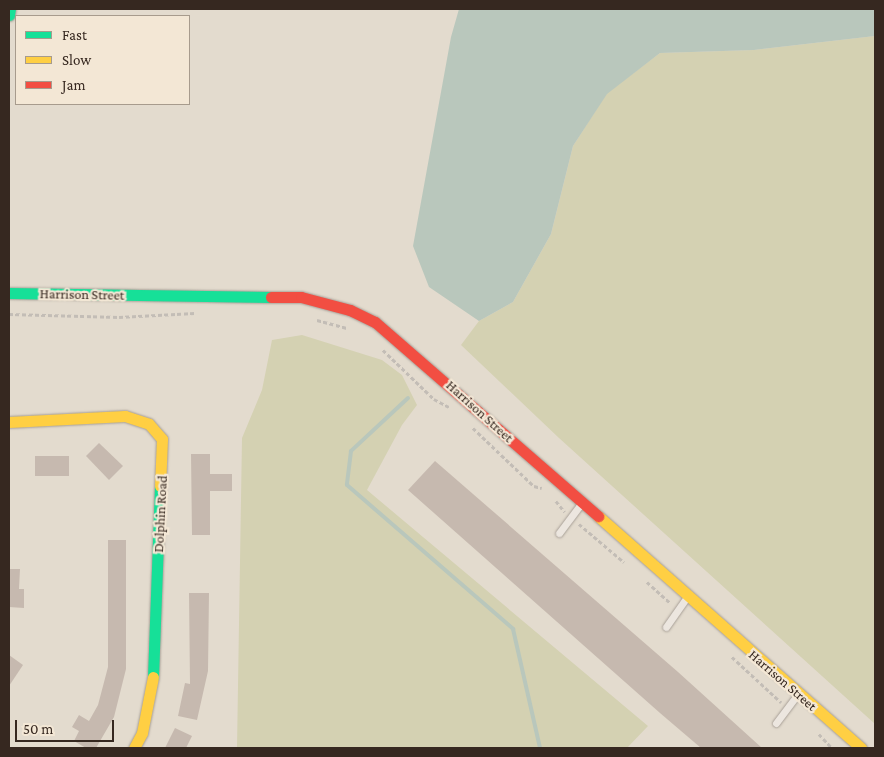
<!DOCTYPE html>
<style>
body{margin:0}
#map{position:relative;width:884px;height:757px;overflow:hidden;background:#e3dbce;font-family:"Crimson Pro",serif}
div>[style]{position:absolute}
.green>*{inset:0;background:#d4d1b2}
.water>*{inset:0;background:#b9c7bc}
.stream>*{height:4px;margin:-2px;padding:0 2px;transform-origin:2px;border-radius:2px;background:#b9c7bc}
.building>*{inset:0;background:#c6b9af}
.path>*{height:2.5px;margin-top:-1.25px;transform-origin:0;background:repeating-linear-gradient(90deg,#c3bdb6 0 4px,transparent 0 6.5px)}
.roads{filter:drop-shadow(0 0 1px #a8a097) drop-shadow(0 0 1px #a8a097)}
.lane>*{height:7px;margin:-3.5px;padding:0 3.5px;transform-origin:3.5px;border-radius:3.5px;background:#ece6df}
.fast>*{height:11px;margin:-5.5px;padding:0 5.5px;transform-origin:5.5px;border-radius:5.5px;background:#16e098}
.slow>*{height:11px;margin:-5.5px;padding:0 5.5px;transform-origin:5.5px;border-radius:5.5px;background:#ffcf43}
.jam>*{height:11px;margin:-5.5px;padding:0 5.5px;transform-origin:5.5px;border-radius:5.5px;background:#f24e42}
span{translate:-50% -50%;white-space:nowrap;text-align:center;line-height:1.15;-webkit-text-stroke:4.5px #f3e7d5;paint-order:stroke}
.street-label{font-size:14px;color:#362820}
.frame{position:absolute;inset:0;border:10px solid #362820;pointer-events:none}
.legend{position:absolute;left:15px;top:15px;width:175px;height:90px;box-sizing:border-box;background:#f3e7d5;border:1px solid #a79b8d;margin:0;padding:6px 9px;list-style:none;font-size:15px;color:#362820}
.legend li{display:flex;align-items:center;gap:10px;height:25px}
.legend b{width:25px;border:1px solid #a79b8d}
.scale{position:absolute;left:15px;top:720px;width:99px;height:22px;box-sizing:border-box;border:2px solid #362820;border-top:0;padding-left:6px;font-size:15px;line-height:18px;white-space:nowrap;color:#362820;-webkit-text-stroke:4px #f3e7d5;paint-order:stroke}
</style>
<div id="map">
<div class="green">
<i style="clip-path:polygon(875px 36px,875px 724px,559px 438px,461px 345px,479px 321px,513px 302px,551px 234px,573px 146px,607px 93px,660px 53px,754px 50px)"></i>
<i style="clip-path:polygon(302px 335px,382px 360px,402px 375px,417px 405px,402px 425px,367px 490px,648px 726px,627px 748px,237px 748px,242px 438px,262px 390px,272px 340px)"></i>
</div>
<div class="water">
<i style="clip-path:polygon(459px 9px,875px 9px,875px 36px,754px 50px,660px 53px,607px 94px,573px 146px,551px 234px,513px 302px,479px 321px,429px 287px,413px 246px,451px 37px)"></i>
</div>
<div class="stream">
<i style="left:408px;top:398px;width:78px;rotate:137.1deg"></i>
<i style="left:351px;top:451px;width:34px;rotate:97deg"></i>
<i style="left:347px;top:485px;width:220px;rotate:40.9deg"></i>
<i style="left:513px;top:629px;width:122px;rotate:77.2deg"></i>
</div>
<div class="building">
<i style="clip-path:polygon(99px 443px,123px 466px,109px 480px,86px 456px)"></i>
<i style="clip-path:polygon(191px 454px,210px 454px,210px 474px,232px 474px,232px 491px,210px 491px,210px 535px,192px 535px)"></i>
<i style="clip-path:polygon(35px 456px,69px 456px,69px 476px,35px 476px)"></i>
<i style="clip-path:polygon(435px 461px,678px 672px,762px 748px,701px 748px,660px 713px,408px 490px)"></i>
<i style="clip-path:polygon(108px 540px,126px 540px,126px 669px,114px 717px,96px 748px,86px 748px,74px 741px,79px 731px,72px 727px,79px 715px,89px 721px,98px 705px,108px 667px)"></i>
<i style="clip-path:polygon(9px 569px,20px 569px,19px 589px,24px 589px,24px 608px,9px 607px)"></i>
<i style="clip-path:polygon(189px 593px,209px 593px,208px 671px,197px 720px,178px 716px,185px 683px,190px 684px)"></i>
<i style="clip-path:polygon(9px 655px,23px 665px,9px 686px)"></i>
<i style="clip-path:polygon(175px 728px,192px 736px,186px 748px,165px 748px)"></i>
</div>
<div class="path">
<i style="left:9px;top:314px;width:110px;rotate:1.6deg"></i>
<i style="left:119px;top:317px;width:76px;rotate:-3deg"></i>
<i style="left:317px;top:320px;width:31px;rotate:15deg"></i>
<i style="left:383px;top:350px;width:71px;rotate:43.9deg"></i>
<i style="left:434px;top:399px;width:17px;rotate:28deg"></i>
<i style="left:473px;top:428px;width:84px;rotate:43.6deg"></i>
<i style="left:534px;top:486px;width:8px;rotate:14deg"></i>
<i style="left:556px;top:501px;width:14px;rotate:51deg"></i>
<i style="left:579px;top:524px;width:59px;rotate:40.2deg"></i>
<i style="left:647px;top:582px;width:31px;rotate:42deg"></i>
<i style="left:732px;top:657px;width:67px;rotate:42.6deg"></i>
<i style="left:819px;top:734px;width:19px;rotate:47deg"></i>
</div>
<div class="roads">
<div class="lane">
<i style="left:559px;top:533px;width:38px;rotate:-53deg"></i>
<i style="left:666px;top:627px;width:38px;rotate:-55deg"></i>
<i style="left:776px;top:723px;width:36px;rotate:-53deg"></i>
</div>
<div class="fast">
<i style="left:9px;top:15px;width:6px;rotate:-81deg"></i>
<i style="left:9px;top:293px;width:262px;rotate:0.9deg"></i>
<i style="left:153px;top:677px;width:191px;rotate:-87.9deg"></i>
</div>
<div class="slow">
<i style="left:9px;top:422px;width:116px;rotate:-3deg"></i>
<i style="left:125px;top:416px;width:25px;rotate:18deg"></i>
<i style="left:149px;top:424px;width:20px;rotate:49deg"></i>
<i style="left:162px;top:439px;width:47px;rotate:92.4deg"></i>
<i style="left:598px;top:516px;width:351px;rotate:41.4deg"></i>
<i style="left:134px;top:748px;width:17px;rotate:-62deg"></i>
<i style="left:142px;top:733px;width:57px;rotate:-78.9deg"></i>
</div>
<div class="jam">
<i style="left:271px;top:297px;width:30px"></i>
<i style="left:301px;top:297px;width:51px;rotate:14.9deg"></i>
<i style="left:350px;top:310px;width:28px;rotate:26deg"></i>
<i style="left:375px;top:322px;width:296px;rotate:41deg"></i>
</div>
</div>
<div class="street-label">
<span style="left:82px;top:294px;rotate:1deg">Harrison Street</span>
<span style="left:480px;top:411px;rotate:42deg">Harrison Street</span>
<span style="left:160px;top:514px;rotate:-87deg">Dolphin Road</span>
<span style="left:783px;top:680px;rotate:41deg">Harrison Street</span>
</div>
<div class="frame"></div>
<ul class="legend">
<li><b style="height:6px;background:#16e098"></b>Fast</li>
<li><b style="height:6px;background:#ffcf43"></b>Slow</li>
<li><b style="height:6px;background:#f24e42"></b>Jam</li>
</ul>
<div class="scale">50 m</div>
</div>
